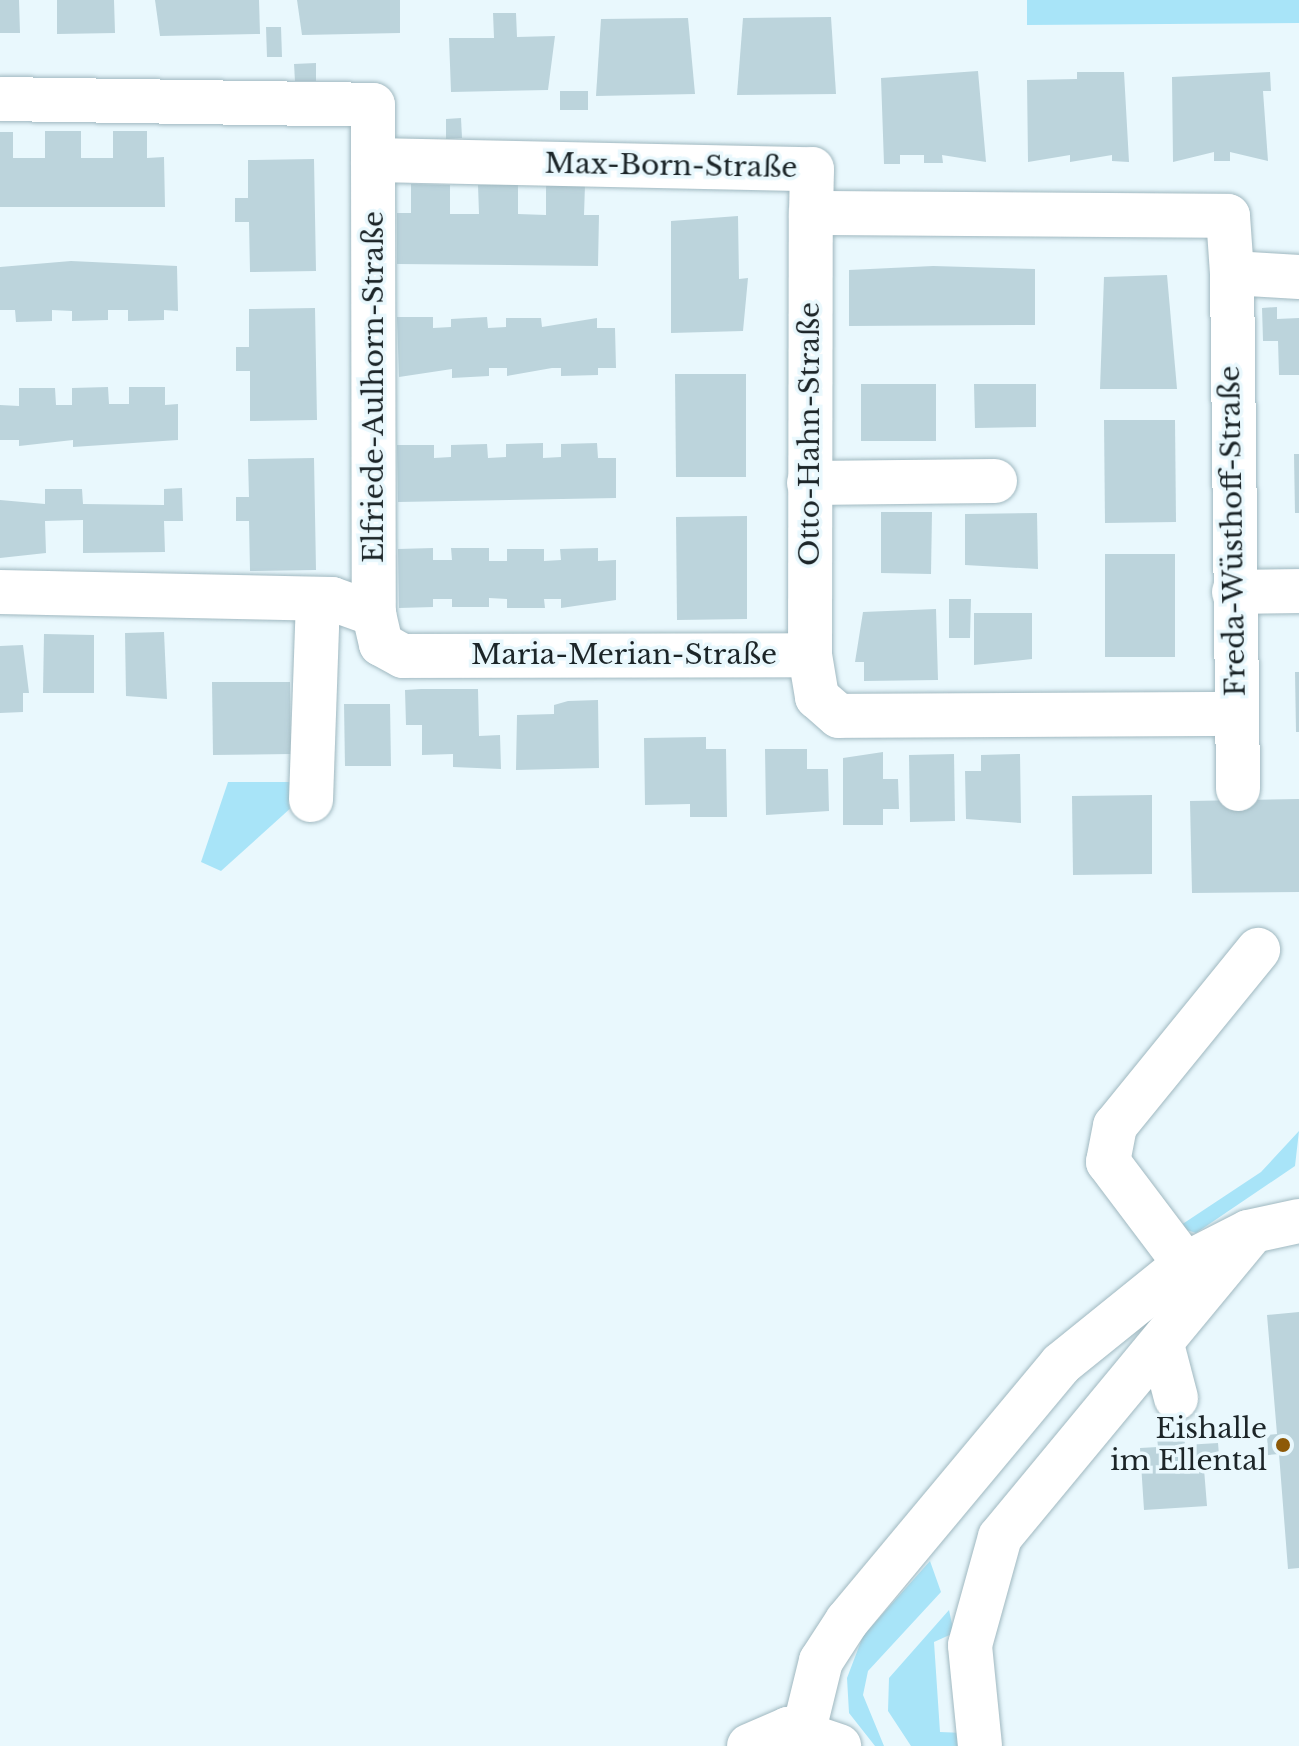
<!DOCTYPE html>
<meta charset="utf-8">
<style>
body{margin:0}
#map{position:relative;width:1299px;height:1746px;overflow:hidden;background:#e9f8fd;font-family:"Libre Baskerville",serif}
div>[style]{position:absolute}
.green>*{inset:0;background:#a8e4f8}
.building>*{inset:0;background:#bcd4dc}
.roads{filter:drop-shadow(0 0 2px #a0b8c0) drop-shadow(0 0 2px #a0b8c0)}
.minor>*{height:44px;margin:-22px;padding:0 22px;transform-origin:22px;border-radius:22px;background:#fff}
.dots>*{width:22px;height:22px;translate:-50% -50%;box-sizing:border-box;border:4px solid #e9f8fd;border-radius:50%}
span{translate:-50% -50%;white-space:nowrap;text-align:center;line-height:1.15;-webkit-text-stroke:7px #e9f8fd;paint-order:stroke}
.street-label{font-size:28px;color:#1c2528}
.poi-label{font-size:28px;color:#1c2528}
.right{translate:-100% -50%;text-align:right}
</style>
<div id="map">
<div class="green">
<i style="clip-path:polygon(1027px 0,1299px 0,1299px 23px,1027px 25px)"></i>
<i style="clip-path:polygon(228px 782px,301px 782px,293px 806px,221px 871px,201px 862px)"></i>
<i style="clip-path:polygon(1299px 1131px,1295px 1166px,1196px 1233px,1178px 1227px,1261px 1172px)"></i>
<i style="clip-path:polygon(930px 1561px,941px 1592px,868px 1671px,863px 1695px,884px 1746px,875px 1746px,849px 1713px,847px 1678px,863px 1636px)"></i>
<i style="clip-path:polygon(949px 1610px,954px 1633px,934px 1642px,940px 1732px,964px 1733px,962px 1746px,911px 1746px,888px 1711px,889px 1678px)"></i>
</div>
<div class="building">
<i style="clip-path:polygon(0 0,19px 0,20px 33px,0 33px)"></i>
<i style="clip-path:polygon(57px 0,114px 0,115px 33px,57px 34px)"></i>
<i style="clip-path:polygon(155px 0,259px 0,260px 34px,160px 36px)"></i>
<i style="clip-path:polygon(297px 0,400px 0,400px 33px,302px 35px)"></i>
<i style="clip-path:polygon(493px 13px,516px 13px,517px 37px,555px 36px,548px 90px,451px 92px,449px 38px,494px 38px)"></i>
<i style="clip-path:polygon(831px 17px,836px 94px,737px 95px,743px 18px)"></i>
<i style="clip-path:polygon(688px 18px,695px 94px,596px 96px,601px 19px)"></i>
<i style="clip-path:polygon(266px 27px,281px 27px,282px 57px,267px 57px)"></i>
<i style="clip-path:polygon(316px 63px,316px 81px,295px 81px,294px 64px)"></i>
<i style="clip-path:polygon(978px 71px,986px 162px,942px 155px,943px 163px,924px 163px,924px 155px,900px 155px,900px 164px,884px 164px,881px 78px)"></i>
<i style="clip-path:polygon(1077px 72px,1124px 72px,1129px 162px,1112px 161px,1112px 155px,1070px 162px,1070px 155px,1028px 162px,1027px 80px,1077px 79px)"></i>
<i style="clip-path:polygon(1270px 72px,1271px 91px,1263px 91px,1268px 161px,1230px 152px,1230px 161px,1214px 161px,1214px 152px,1173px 162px,1172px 77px)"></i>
<i style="clip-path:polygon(560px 91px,588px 91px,588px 110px,560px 110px)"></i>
<i style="clip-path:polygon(461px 118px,462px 138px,446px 139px,446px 119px)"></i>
<i style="clip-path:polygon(45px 131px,81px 131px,81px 158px,113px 158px,113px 131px,147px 131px,147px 158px,164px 157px,165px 207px,0 207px,0 132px,13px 132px,13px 158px,45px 158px)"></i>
<i style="clip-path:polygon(314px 159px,316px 271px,250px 272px,249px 222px,235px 222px,235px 198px,248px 198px,248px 160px)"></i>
<i style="clip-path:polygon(411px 184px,450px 185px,450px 214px,479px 214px,478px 185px,518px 185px,518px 214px,546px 215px,546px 185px,585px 185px,584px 215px,599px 215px,598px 266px,397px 264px,397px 213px,411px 213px)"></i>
<i style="clip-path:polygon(738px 216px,739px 279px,748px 278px,743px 331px,671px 333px,671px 221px)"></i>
<i style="clip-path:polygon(71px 261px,177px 266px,178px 311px,164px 310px,164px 320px,128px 321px,128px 310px,108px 310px,108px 320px,72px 321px,72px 311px,52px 310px,52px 321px,16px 322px,15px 310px,0 310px,0 267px)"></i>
<i style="clip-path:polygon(933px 266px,1035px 269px,1035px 325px,849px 326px,849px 270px)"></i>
<i style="clip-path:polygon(1167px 275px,1177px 389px,1100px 389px,1104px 277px)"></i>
<i style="clip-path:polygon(1277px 307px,1277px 319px,1299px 318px,1299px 375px,1279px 375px,1278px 341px,1263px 341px,1262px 308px)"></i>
<i style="clip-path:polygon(315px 308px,317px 420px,250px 421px,250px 371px,236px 371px,236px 347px,249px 347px,249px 309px)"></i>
<i style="clip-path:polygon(397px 317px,433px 317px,433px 328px,451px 327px,451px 319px,487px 317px,488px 328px,506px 327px,506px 318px,541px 318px,542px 327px,597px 318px,597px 328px,615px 328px,616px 368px,598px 368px,598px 375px,561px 376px,561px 368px,552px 368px,507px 376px,507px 368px,489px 368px,489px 376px,452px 378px,452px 369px,399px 377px)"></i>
<i style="clip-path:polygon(675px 374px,746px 374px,746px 477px,676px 477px)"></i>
<i style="clip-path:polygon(861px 384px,936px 384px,936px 441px,861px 441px)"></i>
<i style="clip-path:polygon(974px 384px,1036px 384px,1036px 427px,975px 428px)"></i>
<i style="clip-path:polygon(108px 387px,109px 404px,129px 404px,129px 387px,165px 387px,165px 405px,178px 404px,178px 440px,73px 447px,73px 440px,19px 446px,19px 440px,0 440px,0 405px,19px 406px,19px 388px,55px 388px,56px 405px,72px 405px,72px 388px)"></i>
<i style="clip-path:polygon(1104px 420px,1175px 420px,1176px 522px,1105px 523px)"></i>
<i style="clip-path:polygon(543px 443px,543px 458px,561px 457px,561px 444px,597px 443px,598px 458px,616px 458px,616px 498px,398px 502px,397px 445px,434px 445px,434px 458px,451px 457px,451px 445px,487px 444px,488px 458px,506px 457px,506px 444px)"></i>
<i style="clip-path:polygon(1294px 454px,1299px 454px,1299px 513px,1295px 513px)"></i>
<i style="clip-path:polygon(314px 458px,316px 570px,250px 571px,249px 521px,236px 521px,236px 497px,249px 497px,248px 459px)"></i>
<i style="clip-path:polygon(182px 488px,183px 521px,164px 521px,165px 552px,83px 553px,83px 520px,45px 521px,46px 553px,0 558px,0 500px,45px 504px,45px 489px,82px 489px,83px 504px,164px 505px,164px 489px)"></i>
<i style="clip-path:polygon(881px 512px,932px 512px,931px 574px,881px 573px)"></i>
<i style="clip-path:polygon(1037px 513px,1038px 569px,965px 565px,965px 514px)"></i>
<i style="clip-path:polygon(747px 516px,747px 619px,677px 620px,676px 517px)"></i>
<i style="clip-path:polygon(433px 548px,433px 560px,452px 560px,451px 548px,489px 548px,489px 561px,507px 561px,507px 549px,544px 549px,544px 561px,561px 560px,560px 549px,598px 548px,598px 561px,616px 560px,616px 600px,561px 608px,561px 599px,544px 599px,545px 608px,507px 608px,507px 599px,489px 598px,489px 607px,452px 607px,452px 599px,433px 599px,433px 607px,399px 608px,398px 549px)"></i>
<i style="clip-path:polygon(1105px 554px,1175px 554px,1175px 657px,1105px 657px)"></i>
<i style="clip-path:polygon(949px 599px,971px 599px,970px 638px,949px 638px)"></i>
<i style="clip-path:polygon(936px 609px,938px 680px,864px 681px,864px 662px,855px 662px,863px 612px)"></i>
<i style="clip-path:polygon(974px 613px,1032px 613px,1032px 659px,974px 665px)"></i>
<i style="clip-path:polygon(164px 632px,167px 699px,126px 696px,125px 633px)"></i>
<i style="clip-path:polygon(44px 634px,94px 635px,94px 693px,43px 693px)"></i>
<i style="clip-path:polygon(23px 645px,29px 693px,23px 693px,23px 712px,0 713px,0 646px)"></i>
<i style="clip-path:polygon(1295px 672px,1299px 672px,1299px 732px,1296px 732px)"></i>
<i style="clip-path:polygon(212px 682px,290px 682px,291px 754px,213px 755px)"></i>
<i style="clip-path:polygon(421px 689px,478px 689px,479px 736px,500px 735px,501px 769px,453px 767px,453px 754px,422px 755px,422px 725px,406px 725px,405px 690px)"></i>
<i style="clip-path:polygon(598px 700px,599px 768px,516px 770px,517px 715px,554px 714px,554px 705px,568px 701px)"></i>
<i style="clip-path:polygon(344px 704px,390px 704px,391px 766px,345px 766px)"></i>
<i style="clip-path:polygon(706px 737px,706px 749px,726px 749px,727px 817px,690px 817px,690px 804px,645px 805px,644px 738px)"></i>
<i style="clip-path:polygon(765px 749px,807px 749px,807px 769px,828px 769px,829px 811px,766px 815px)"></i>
<i style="clip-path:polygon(883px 752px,883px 779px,898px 779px,899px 809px,883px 809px,883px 825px,843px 825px,843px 758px)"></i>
<i style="clip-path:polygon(954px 754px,955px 821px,910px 822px,909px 755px)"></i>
<i style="clip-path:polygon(1020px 754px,1021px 823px,966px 819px,965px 771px,981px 771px,981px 755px)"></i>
<i style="clip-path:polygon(1152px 795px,1152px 874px,1073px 875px,1072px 796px)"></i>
<i style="clip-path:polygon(1299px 799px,1299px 892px,1192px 893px,1190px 801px)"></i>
<i style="clip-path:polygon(1299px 1312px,1299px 1568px,1288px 1569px,1279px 1454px,1268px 1455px,1267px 1435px,1277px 1434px,1267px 1315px)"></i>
<i style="clip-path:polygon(1184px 1434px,1185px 1445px,1218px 1443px,1220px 1467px,1204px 1469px,1207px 1506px,1144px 1510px,1140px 1448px,1158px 1447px,1157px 1437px)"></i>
</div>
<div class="roads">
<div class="minor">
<i style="left:0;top:99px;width:373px;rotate:0.9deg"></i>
<i style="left:373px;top:105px;width:55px;rotate:90deg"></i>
<i style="left:373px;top:160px;width:439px;rotate:1.2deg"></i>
<i style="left:812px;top:169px;width:44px;rotate:91.3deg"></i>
<i style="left:811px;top:213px;width:417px;rotate:0.4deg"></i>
<i style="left:1228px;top:216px;width:57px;rotate:86deg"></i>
<i style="left:1232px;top:273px;width:67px;rotate:3.4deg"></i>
<i style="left:373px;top:160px;width:454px;rotate:89.9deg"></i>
<i style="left:374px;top:614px;width:31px;rotate:77deg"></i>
<i style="left:381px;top:644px;width:25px;rotate:29deg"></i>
<i style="left:403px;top:656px;width:407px;rotate:-0.1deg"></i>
<i style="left:810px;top:655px;width:43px;rotate:80.5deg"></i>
<i style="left:817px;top:697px;width:29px;rotate:41deg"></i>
<i style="left:839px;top:716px;width:396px;rotate:-0.3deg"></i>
<i style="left:1232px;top:273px;width:516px;rotate:89.33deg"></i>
<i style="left:809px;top:483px;width:186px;rotate:-0.6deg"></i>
<i style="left:0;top:592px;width:332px;rotate:1.2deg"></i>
<i style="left:332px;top:599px;width:45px;rotate:19.7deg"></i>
<i style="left:1234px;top:592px;width:65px;rotate:-0.9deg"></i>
<i style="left:810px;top:655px;width:442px;rotate:-89.9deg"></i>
<i style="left:311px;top:800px;width:201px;rotate:-88deg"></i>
<i style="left:1185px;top:1264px;width:128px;rotate:-127deg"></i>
<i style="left:1108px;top:1162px;width:37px;rotate:-79deg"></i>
<i style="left:1115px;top:1126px;width:227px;rotate:-50.9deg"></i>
<i style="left:1163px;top:1348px;width:52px;rotate:75.4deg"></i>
<i style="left:804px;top:1730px;width:71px;rotate:-76.2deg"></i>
<i style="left:821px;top:1661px;width:48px;rotate:-57deg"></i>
<i style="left:847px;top:1621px;width:334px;rotate:-50.2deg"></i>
<i style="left:1061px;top:1364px;width:159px;rotate:-38.9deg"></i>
<i style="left:1185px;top:1264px;width:71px;rotate:-26.9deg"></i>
<i style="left:1248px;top:1232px;width:52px;rotate:-12.2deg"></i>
<i style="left:749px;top:1746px;width:43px;rotate:-23.6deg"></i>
<i style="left:788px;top:1729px;width:54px;rotate:18.4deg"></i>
<i style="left:980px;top:1746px;width:101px;rotate:-95.7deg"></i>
<i style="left:970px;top:1645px;width:112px;rotate:-74.5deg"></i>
<i style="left:1000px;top:1537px;width:388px;rotate:-50.4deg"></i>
</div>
</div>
<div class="dots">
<i style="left:1283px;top:1445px;background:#8d5907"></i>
</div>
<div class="street-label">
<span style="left:671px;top:166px;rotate:1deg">Max-Born-Straße</span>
<span style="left:374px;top:387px;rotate:-90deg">Elfriede-Aulhorn-Straße</span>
<span style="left:810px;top:434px;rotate:-90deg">Otto-Hahn-Straße</span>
<span style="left:1233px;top:531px;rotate:-91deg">Freda-Wüsthoff-Straße</span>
<span style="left:624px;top:655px">Maria-Merian-Straße</span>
</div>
<div class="poi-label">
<span class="right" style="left:1267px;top:1445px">Eishalle<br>im Ellental</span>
</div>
</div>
